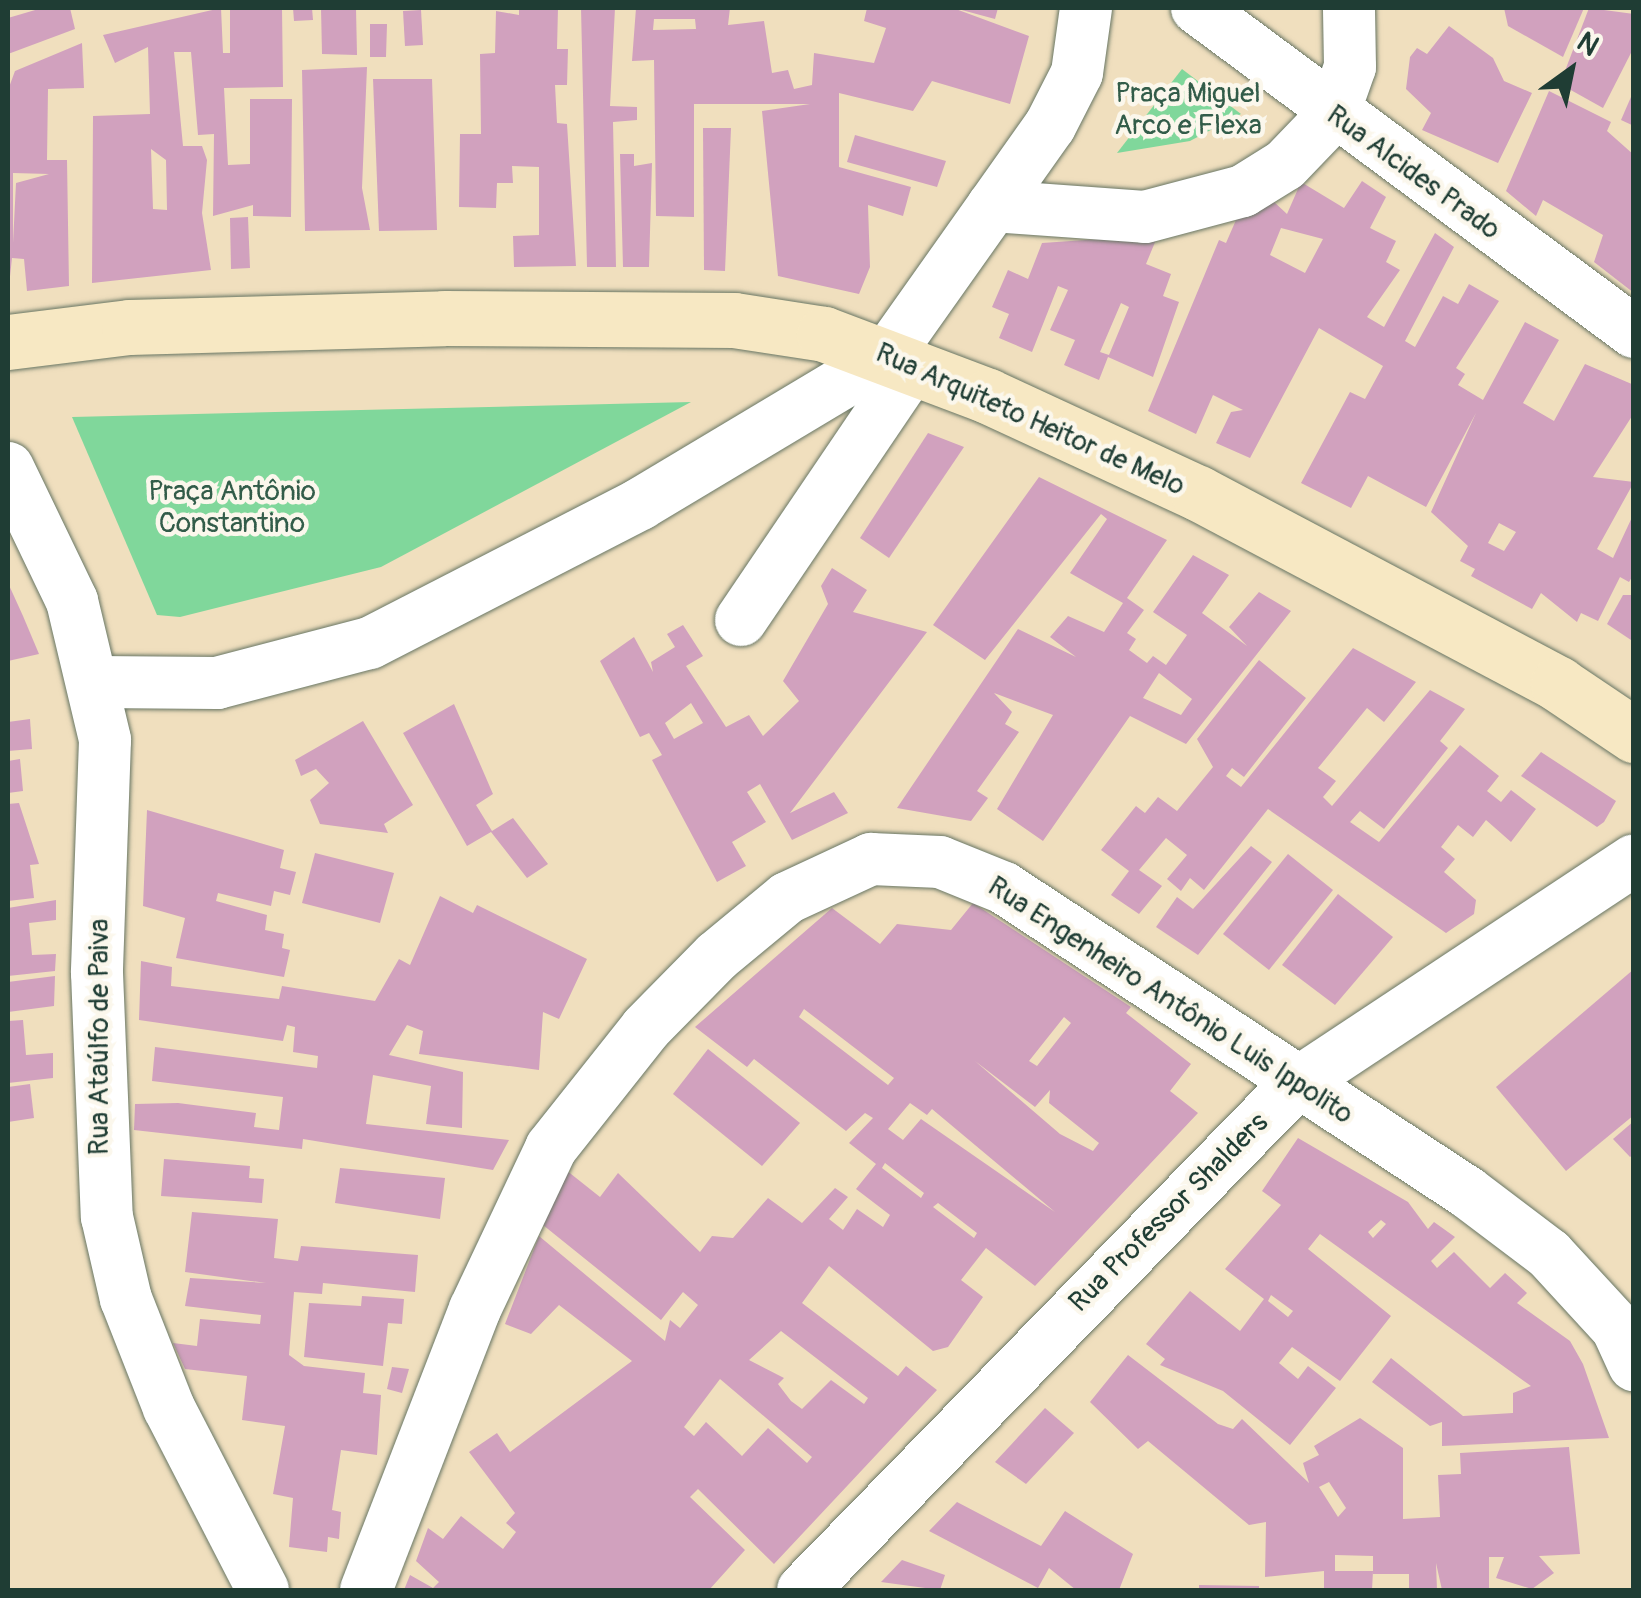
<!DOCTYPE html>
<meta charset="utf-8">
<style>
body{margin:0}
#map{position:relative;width:1641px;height:1598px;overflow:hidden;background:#f0dfbe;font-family:Pangolin,sans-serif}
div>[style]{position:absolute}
.green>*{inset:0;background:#80d79b}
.building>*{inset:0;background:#d1a1be}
.roads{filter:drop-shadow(0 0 2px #687664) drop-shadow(0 0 2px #687664)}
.street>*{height:52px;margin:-26px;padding:0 26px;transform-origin:26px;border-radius:26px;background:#fff}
.secondary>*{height:55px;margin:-27.5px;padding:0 27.5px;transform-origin:27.5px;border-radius:27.5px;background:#f7e8c3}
span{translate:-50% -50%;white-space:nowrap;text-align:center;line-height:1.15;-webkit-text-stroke:9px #fbf7ec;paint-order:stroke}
.park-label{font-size:28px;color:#325c49}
.street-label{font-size:28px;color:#1f3d34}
.frame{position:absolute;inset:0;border:10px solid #1f3d34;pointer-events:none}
.north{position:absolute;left:1521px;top:20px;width:100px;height:100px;-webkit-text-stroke:8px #fbf7ec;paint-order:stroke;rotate:33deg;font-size:28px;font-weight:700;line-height:40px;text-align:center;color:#1f3d34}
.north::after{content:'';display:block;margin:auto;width:35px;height:45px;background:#1f3d34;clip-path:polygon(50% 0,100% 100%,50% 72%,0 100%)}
</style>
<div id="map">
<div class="green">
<i style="clip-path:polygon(1182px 69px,1241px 114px,1190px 141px,1117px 153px)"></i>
<i style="clip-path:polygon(691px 402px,381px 567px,180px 617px,157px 615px,72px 417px)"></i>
</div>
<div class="building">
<i style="clip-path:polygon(42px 8px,70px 8px,75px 29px,8px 54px,8px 18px)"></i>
<i style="clip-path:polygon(evenodd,221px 8px,223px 53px,230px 53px,230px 8px,282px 8px,283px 87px,224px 88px,228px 165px,250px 164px,250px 99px,292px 99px,291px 217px,253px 216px,253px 205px,213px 216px,214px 134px,198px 135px,191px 52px,174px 52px,183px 146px,202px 146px,207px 160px,202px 213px,211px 270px,92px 283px,93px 116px,150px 114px,148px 47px,115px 63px,103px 35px,221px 8px,151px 149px,166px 160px,167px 210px,153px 209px,151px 149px)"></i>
<i style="clip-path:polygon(293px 8px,312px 8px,313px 20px,294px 21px)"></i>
<i style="clip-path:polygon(321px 8px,356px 8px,357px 55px,322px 54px)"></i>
<i style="clip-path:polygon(519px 8px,558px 8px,557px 49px,568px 49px,567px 85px,555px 85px,557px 123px,567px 124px,576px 266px,514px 267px,513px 236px,539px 235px,539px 167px,512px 166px,513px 183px,497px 183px,496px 208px,459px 207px,460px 134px,481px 134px,480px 54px,495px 53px,496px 11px,519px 15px)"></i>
<i style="clip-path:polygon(581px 8px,615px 8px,610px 106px,637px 107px,637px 120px,613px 122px,616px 267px,587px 267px)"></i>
<i style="clip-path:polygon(evenodd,636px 8px,730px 8px,728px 25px,764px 21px,772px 73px,788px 70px,794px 89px,812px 85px,814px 53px,874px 63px,886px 28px,864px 21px,867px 8px,953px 8px,1029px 36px,1010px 104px,932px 81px,913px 111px,839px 93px,839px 167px,911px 187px,903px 216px,868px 205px,870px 267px,859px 294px,778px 276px,762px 111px,810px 104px,694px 104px,694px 217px,656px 216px,654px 60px,632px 61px,636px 8px,654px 19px,695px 19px,696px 29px,653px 30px,654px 19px)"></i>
<i style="clip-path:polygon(1504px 8px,1584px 8px,1563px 57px,1508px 26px)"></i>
<i style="clip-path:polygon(1589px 8px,1634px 14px,1634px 47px,1603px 108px,1560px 84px)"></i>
<i style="clip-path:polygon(958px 9px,958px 8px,998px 8px,995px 19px)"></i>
<i style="clip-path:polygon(421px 10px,423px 45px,405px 46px,403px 11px)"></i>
<i style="clip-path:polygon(370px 24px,387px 24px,386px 57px,370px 57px)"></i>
<i style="clip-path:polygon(1449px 26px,1493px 58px,1504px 81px,1532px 93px,1498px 163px,1422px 130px,1431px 113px,1406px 89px,1410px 57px,1417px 48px,1427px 54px)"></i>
<i style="clip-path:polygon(evenodd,82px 43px,84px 88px,48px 89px,47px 160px,67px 160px,69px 286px,27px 291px,24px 259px,12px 258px,8px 295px,8px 90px,15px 71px,82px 43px,13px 173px,49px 174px,16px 183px,13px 243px,13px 173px)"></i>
<i style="clip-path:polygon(367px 67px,362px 188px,370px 230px,305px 231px,302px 70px)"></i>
<i style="clip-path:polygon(373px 79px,432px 79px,437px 230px,379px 231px)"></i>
<i style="clip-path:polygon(1634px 90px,1634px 126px,1621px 120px)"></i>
<i style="clip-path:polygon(1549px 91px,1611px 122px,1607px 131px,1634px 155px,1634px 293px,1594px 262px,1603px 235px,1543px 200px,1536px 216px,1506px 191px)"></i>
<i style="clip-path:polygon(703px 128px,731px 128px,725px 271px,704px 270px)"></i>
<i style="clip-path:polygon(855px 135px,946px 161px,937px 187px,847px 162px)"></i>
<i style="clip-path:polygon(620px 154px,634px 154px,634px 166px,652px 163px,649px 267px,623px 267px)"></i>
<i style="clip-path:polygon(evenodd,1362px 181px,1386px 197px,1370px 228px,1396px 241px,1386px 262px,1400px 270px,1367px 317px,1384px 327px,1435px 233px,1454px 247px,1405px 341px,1415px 347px,1443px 296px,1458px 304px,1469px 284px,1499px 301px,1456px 368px,1465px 374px,1458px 385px,1483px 400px,1525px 322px,1559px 340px,1523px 403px,1554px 421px,1585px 364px,1634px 385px,1634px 413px,1593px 477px,1634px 482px,1597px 549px,1613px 558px,1634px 513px,1634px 574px,1629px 582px,1620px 577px,1598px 621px,1581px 613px,1577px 622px,1541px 593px,1532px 609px,1471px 576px,1475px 569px,1460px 561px,1468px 546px,1431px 512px,1476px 413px,1426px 507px,1368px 476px,1351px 508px,1301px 483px,1350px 392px,1365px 399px,1383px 366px,1319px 328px,1250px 458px,1216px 443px,1231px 412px,1243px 410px,1213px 395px,1196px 434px,1148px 411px,1219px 240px,1226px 243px,1236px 220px,1273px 201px,1287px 214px,1301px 182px,1344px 208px,1362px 181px,1281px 228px,1323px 239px,1305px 273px,1270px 255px,1281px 228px,1362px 181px,1499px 523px,1516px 532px,1504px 551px,1488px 543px,1499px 523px)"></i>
<i style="clip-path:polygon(248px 217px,250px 268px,231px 269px,230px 218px)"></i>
<i style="clip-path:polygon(evenodd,1158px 235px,1146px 264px,1171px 274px,1163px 296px,1179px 302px,1153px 377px,1108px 357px,1099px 380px,1064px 365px,1075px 340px,1050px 330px,1068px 290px,1058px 286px,1032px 352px,999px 338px,1009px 314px,992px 307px,1008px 270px,1028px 279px,1042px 243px,1158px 235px,1121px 303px,1129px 307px,1109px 355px,1100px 352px,1121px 303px)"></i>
<i style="clip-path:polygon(928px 433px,964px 447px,889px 558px,860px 538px)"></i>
<i style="clip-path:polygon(evenodd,1039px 477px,1167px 540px,1127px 598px,1144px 610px,1127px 633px,1136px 639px,1129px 650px,1147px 663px,1153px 656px,1166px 665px,1187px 635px,1153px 612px,1193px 555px,1229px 575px,1202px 613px,1247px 646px,1229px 627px,1259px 592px,1291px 611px,1186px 744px,1130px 716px,1043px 841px,997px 809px,1053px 715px,994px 693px,1012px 712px,1005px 724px,1019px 732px,977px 791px,988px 798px,971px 821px,897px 808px,1018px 629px,1076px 657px,1050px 637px,1068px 616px,1104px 632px,1123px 603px,1070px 573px,1107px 519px,1101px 514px,985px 660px,933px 625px,1039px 477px,1159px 673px,1192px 699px,1181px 715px,1143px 698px,1159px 673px)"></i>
<i style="clip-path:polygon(evenodd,832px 568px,867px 590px,853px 612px,927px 632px,790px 813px,834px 792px,848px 813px,792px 840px,760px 784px,747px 792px,766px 822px,732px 842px,746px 866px,717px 882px,652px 760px,662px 755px,649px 733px,640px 737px,600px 661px,634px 637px,653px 672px,651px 662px,675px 647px,667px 634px,683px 625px,703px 656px,686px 666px,726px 727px,749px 715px,763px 736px,799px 701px,783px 681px,828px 604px,821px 586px,832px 568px,691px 703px,703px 723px,674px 739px,665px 723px,691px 703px)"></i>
<i style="clip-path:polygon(8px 583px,23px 616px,39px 654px,8px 661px)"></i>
<i style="clip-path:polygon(1623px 595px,1634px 595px,1634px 642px,1607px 624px)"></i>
<i style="clip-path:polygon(1353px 648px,1416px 682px,1384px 722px,1367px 708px,1318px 768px,1336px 781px,1323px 797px,1332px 806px,1430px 690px,1465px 709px,1440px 741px,1448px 748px,1384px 829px,1360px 811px,1350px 822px,1379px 842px,1460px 745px,1499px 776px,1487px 791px,1501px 802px,1511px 790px,1536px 809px,1511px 842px,1486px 820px,1473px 837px,1458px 825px,1441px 847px,1455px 859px,1444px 872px,1476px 900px,1474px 914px,1446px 933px,1268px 809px,1204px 890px,1190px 878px,1181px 891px,1167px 879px,1187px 855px,1166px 838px,1139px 870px,1162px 886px,1139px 914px,1111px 895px,1129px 871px,1101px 850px,1136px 806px,1145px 813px,1158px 797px,1177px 811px,1213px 767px,1197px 739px,1259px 660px,1306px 698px,1244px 777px,1232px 768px,1226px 776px,1241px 787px)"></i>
<i style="clip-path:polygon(454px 704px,493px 794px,476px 805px,492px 831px,513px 818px,548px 864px,527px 878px,491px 832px,467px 846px,403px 733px)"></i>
<i style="clip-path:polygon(30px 719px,32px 749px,8px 751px,8px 722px)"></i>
<i style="clip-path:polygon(363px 721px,413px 805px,384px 824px,388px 833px,320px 824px,310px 800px,329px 783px,316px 769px,301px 776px,295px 760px)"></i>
<i style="clip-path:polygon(1541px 752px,1616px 801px,1604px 822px,1597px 827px,1521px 776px)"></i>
<i style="clip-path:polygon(20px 759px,23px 791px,8px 793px,8px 761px)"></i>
<i style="clip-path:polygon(19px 803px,39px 864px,30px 865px,34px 898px,8px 901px,8px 804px)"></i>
<i style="clip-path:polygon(147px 810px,284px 850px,280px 868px,296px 872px,290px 895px,274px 891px,271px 906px,218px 893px,216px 901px,267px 915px,265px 930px,284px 934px,282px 948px,290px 950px,284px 977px,176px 958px,185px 918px,143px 906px)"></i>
<i style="clip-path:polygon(1251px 846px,1272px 862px,1198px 955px,1156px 927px,1177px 897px,1193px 909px)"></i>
<i style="clip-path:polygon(315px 853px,394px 873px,380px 923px,302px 903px)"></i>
<i style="clip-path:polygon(1288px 854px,1333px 890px,1269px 970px,1223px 934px)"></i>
<i style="clip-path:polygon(1338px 894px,1393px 937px,1335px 1005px,1282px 965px)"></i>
<i style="clip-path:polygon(440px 896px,473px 913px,477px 905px,587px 959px,559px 1019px,543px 1012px,539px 1070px,419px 1054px,423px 1031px,407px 1025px,389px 1055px,463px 1072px,462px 1128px,426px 1124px,431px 1086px,373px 1075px,366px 1124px,509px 1140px,493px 1170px,303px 1139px,302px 1149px,134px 1130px,135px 1104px,178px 1103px,256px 1113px,254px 1127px,279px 1130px,283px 1097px,152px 1081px,155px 1047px,317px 1068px,318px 1056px,293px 1052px,295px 1027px,287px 1025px,283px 1041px,139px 1020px,141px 961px,172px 967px,171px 986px,279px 999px,282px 986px,375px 1001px,399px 959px,410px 965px)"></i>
<i style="clip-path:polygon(56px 900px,56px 920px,29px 923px,32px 955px,56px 954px,55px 971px,8px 976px,8px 908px)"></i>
<i style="clip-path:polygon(evenodd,973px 903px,1131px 1007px,1126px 1013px,1191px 1064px,1170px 1091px,1198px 1113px,1035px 1286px,986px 1248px,961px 1280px,983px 1297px,948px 1347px,933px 1351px,829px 1266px,802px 1303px,898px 1376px,906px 1366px,937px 1390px,774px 1564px,698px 1489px,690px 1497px,745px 1550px,709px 1590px,404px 1590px,410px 1575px,433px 1588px,439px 1582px,416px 1561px,428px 1528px,443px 1539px,461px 1516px,503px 1549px,516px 1532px,506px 1523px,515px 1513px,469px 1452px,497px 1433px,510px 1452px,632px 1361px,559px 1305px,531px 1334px,505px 1324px,539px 1236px,665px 1341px,670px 1320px,680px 1328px,698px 1305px,683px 1292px,661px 1320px,543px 1225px,566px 1170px,600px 1197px,618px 1173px,700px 1252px,712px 1236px,733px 1238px,768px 1198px,802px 1223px,835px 1188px,848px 1197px,829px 1219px,843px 1230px,857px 1209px,883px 1227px,890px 1215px,856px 1189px,876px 1164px,849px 1143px,873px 1118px,865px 1113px,846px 1131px,754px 1059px,747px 1067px,695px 1027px,832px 908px,880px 944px,897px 924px,951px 930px,973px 903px,804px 1009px,894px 1078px,888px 1085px,799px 1017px,804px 1009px,973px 903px,1064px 1017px,1071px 1023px,1037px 1066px,1029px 1061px,1064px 1017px,973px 903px,975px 1061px,1035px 1107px,1050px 1090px,1049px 1103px,1099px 1143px,1093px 1151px,1060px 1134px,975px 1061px,973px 903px,910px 1103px,927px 1115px,932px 1109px,1055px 1212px,921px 1119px,903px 1140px,888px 1129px,910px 1103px,973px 903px,885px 1163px,924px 1193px,921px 1198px,882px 1168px,885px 1163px,973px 903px,938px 1203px,977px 1233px,974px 1238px,933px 1207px,938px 1203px,973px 903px,781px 1331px,868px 1398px,864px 1404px,831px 1380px,802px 1409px,791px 1401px,778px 1384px,784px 1378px,749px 1360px,781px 1331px,973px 903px,720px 1379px,812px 1457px,807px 1463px,768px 1428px,742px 1456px,706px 1422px,694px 1436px,684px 1427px,720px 1379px)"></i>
<i style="clip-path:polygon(1634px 969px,1634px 1115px,1566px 1171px,1496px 1087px)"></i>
<i style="clip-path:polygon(55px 976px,54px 1006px,8px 1012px,8px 982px)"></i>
<i style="clip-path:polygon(23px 1020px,26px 1055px,53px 1053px,53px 1078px,8px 1083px,8px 1021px)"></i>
<i style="clip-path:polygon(708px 1049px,800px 1123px,762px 1166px,673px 1094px)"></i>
<i style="clip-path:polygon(30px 1084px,34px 1118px,8px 1122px,8px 1087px)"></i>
<i style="clip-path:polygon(1634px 1121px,1634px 1154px,1630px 1157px,1613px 1139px)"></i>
<i style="clip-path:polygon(evenodd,1298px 1138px,1408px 1202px,1428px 1229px,1434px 1222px,1455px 1237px,1431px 1261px,1437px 1268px,1454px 1252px,1490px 1288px,1505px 1273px,1527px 1293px,1517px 1303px,1570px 1341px,1583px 1364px,1609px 1438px,1442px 1446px,1442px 1422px,1430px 1426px,1372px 1382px,1391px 1358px,1463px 1416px,1513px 1413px,1513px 1393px,1531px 1386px,1320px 1234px,1308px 1249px,1391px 1316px,1340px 1381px,1292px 1347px,1279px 1363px,1298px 1379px,1308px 1366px,1336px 1388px,1290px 1445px,1223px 1391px,1160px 1365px,1165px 1359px,1146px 1344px,1190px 1291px,1240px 1331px,1264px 1299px,1225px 1269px,1281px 1205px,1262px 1191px,1298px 1138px,1381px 1220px,1386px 1224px,1373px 1238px,1368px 1232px,1381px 1220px,1298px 1138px,1271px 1295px,1293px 1311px,1288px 1317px,1268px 1301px,1271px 1295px)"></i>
<i style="clip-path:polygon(164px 1159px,250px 1166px,249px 1178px,264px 1179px,262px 1203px,161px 1196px)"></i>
<i style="clip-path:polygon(340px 1168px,445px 1178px,440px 1219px,335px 1203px)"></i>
<i style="clip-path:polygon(192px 1212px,278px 1219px,274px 1258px,298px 1261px,301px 1246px,418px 1255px,415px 1292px,323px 1283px,322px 1294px,294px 1292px,289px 1355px,304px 1366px,365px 1373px,363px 1393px,381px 1395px,377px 1455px,341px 1450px,332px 1510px,341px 1512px,339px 1539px,328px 1537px,327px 1552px,289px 1547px,293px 1498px,273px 1494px,285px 1426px,242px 1420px,247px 1376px,185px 1369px,173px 1343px,197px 1346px,200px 1319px,260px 1324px,261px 1315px,185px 1306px,190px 1278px,266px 1283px,185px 1272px)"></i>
<i style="clip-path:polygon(362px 1296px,404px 1299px,402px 1324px,388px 1323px,383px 1366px,304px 1357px,309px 1303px,361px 1306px)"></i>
<i style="clip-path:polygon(evenodd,1128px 1355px,1218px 1424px,1233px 1429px,1242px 1419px,1309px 1483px,1303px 1463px,1319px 1455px,1314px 1446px,1360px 1418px,1403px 1448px,1403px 1519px,1440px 1517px,1438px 1475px,1461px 1474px,1460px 1453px,1569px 1447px,1580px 1554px,1539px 1556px,1554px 1573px,1532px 1589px,1496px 1578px,1504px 1557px,1489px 1557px,1489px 1590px,1442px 1590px,1436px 1563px,1437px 1590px,1409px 1590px,1409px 1574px,1373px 1574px,1373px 1556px,1335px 1555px,1335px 1571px,1373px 1571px,1372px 1590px,1324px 1589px,1324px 1571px,1265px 1577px,1266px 1522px,1249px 1525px,1148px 1441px,1138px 1449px,1090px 1402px,1128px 1355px,1329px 1482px,1346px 1508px,1338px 1517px,1319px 1487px,1329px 1482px)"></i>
<i style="clip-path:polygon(392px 1367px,409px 1369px,402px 1393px,387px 1389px)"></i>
<i style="clip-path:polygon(1045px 1408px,1074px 1433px,1026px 1484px,995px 1462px)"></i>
<i style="clip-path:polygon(957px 1502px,1041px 1546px,1065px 1511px,1133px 1554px,1119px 1590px,1076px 1590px,1049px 1568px,1038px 1588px,929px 1531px)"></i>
<i style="clip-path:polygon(902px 1560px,945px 1575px,940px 1590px,881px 1582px)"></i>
<i style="clip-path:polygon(1199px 1585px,1259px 1586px,1259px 1590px,1199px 1590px)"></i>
</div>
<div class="roads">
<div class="street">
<i style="left:1197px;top:8px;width:544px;rotate:36.55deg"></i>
<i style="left:993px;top:206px;width:152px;rotate:4.1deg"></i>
<i style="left:1145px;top:217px;width:101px;rotate:-14.9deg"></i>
<i style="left:1243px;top:191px;width:49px;rotate:-31.8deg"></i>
<i style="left:1285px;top:165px;width:69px;rotate:-46.2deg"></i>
<i style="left:1333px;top:115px;width:51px;rotate:-70.5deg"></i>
<i style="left:1350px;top:67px;width:59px;rotate:-91deg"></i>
<i style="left:8px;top:468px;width:148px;rotate:64.3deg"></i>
<i style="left:72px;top:601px;width:143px;rotate:76.6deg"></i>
<i style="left:105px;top:740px;width:233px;rotate:92deg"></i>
<i style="left:97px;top:973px;width:244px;rotate:87.7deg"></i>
<i style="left:107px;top:1217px;width:84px;rotate:77deg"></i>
<i style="left:126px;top:1299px;width:117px;rotate:68.5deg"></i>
<i style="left:169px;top:1408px;width:205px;rotate:62.7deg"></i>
<i style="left:741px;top:620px;width:307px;rotate:-55.9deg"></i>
<i style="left:97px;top:682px;width:120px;rotate:0.5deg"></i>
<i style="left:217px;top:683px;width:158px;rotate:-14.7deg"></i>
<i style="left:370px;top:643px;width:304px;rotate:-27.2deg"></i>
<i style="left:640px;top:504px;width:288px;rotate:-30.9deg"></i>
<i style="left:887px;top:356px;width:282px;rotate:-54.7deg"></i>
<i style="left:1050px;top:126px;width:59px;rotate:-63deg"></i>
<i style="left:1077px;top:73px;width:66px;rotate:-82.1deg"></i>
<i style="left:366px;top:1590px;width:301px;rotate:-68.8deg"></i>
<i style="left:475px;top:1309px;width:178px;rotate:-64.7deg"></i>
<i style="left:551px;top:1148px;width:153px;rotate:-51.6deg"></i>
<i style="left:646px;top:1028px;width:101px;rotate:-45.4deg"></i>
<i style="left:717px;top:956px;width:91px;rotate:-39.6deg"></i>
<i style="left:787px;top:898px;width:93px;rotate:-24.9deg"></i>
<i style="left:871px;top:859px;width:69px;rotate:2.5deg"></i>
<i style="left:940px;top:862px;width:69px;rotate:22.1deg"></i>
<i style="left:1004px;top:888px;width:554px;rotate:33.29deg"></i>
<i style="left:1467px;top:1192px;width:103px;rotate:37.1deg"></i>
<i style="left:1549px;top:1254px;width:100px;rotate:47.4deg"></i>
<i style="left:1617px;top:1328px;width:41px;rotate:65.3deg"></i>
<i style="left:803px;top:1590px;width:706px;rotate:-45.75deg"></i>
<i style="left:1296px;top:1084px;width:405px;rotate:-33.5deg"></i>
</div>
<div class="secondary">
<i style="left:8px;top:342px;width:122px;rotate:-7.1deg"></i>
<i style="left:129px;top:327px;width:315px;rotate:-1.6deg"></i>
<i style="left:444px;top:318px;width:290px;rotate:0.4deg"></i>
<i style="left:734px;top:320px;width:91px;rotate:8.8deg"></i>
<i style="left:824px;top:334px;width:175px;rotate:20.7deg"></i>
<i style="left:988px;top:396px;width:231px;rotate:24.8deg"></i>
<i style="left:1198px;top:493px;width:408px;rotate:27.9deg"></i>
<i style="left:1558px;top:684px;width:92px;rotate:33.9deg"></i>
</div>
</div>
<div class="park-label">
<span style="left:1188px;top:110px">Praça Miguel<br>Arco e Flexa</span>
<span style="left:232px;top:508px">Praça Antônio<br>Constantino</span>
</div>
<div class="street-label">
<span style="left:1413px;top:173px;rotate:36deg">Rua Alcides Prado</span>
<span style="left:1030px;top:420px;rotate:24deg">Rua Arquiteto Heitor de Melo</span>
<span style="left:1170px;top:1001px;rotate:33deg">Rua Engenheiro Antônio Luis Ippolito</span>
<span style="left:100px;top:1037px;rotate:-90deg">Rua Ataúlfo de Paiva</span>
<span style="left:1169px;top:1213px;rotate:-45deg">Rua Professor Shalders</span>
</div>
<div class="frame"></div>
<div class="north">N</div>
</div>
